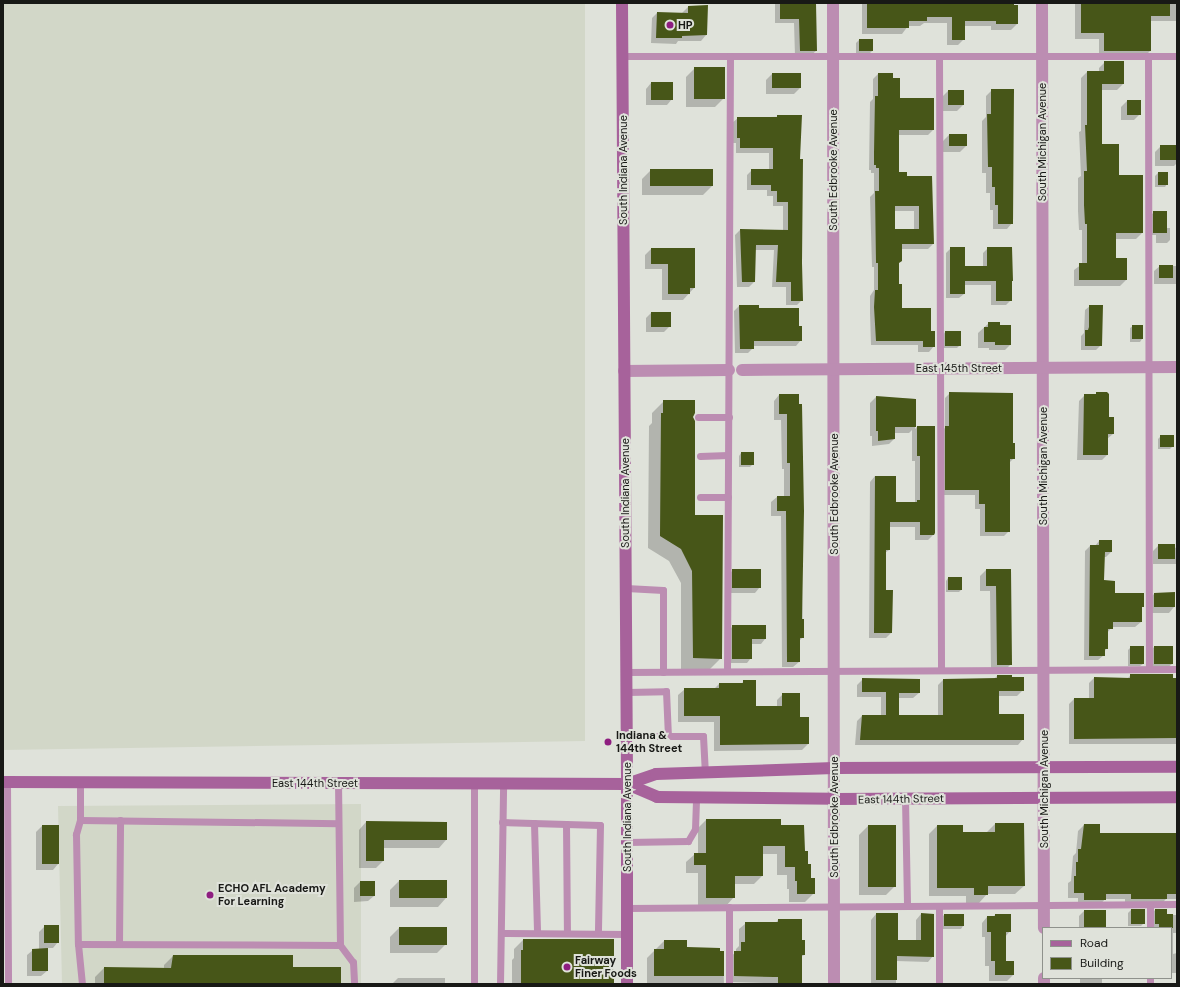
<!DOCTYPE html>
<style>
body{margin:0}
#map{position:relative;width:1180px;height:987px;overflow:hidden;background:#dfe2da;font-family:"DM Sans",sans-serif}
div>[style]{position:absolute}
.built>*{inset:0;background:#d2d7c8}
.shadow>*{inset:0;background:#0003}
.building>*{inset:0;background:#475618}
.lane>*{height:7px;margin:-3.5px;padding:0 3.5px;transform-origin:3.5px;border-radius:3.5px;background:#bc8db2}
.street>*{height:12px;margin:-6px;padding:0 6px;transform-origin:6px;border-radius:6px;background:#bc8db2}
.secondary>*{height:12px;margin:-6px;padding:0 6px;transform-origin:6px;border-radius:6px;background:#a7629b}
.dots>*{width:11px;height:11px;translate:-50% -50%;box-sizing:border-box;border:2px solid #dfe2da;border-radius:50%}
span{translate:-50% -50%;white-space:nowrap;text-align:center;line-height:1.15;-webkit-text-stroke:4px #dfe2da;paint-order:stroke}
.poi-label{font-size:11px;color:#181916;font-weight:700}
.left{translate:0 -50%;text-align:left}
.street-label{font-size:11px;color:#181916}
.frame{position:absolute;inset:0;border:4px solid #181916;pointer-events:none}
.legend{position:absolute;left:1042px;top:927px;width:130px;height:52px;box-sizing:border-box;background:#dfe2da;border:1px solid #8f928c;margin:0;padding:5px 7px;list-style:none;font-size:12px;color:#181916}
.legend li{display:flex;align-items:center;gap:8px;height:20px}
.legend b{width:20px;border:1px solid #8f928c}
</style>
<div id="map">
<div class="built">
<i style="clip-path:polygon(3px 3px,585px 3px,585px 741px,3px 750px)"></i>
<i style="clip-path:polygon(361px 804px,361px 984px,62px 984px,58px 806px)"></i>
</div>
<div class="shadow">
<i style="clip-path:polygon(775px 3px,815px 3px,816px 51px,810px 56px,795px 56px,794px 23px,775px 23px)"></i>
<i style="clip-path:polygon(862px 3px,1013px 3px,1017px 24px,1011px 30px,991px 30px,991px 26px,964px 26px,964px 39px,958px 45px,947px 45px,947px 23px,924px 23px,920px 26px,908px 26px,902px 34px,862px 34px)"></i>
<i style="clip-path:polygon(1075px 3px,1177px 3px,1177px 21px,1150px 21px,1150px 51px,1145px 56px,1099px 56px,1099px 39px,1075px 39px)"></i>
<i style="clip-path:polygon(688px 7px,706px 35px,701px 41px,678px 41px,676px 44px,651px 43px,652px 18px,657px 13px,682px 13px)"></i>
<i style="clip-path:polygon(859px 40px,872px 51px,870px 53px,856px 53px,856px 43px)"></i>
<i style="clip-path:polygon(1105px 62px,1123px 84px,1117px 90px,1101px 90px,1101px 145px,1118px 176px,1142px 233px,1136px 239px,1115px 239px,1115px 259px,1126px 280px,1120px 286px,1074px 286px,1074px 270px,1082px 264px,1082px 230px,1079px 230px,1078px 211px,1078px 178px,1081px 176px,1079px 132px,1081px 131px,1081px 78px,1087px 72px,1099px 72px,1099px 68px)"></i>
<i style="clip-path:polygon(695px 68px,724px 98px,715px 107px,686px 107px,686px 77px)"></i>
<i style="clip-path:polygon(772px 74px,800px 74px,800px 88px,794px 94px,766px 94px,766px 80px)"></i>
<i style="clip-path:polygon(evenodd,878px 74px,892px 79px,899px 99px,933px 130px,928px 135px,898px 135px,898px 173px,906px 178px,931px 178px,933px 244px,928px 249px,901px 249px,898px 264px,898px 285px,901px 309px,930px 332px,934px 346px,929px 352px,918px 352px,918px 345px,871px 345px,870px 313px,870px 296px,874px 290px,874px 267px,872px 267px,870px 197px,874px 193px,874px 173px,871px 173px,871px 170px,869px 170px,870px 102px,873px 99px,873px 79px,878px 74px,894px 211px,914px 211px,914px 230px,894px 230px,894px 211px)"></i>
<i style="clip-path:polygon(651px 83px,672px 99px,667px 105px,646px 105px,646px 89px)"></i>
<i style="clip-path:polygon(992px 90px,1012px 223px,1007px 229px,993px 229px,993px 210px,990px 210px,990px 193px,986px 193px,986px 173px,982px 173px,982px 121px,986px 117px,986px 96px)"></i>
<i style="clip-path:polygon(948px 91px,963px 105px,957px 111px,942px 111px,942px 97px)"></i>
<i style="clip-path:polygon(1127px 101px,1140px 114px,1134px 120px,1121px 120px,1121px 107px)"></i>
<i style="clip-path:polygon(801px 116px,799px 160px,802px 300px,797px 305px,786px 305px,786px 287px,772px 287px,774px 250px,755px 250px,754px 282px,749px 287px,737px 287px,735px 235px,740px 230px,783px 231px,783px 206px,773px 206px,773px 196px,767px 196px,767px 190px,747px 190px,747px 175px,752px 170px,769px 170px,769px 153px,736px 153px,736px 143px,732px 143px,732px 123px,738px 118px)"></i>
<i style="clip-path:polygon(949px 135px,966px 146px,960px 152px,943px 152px,943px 141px)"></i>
<i style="clip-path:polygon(1161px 146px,1177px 146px,1177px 163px,1174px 166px,1155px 166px,1155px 152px)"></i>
<i style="clip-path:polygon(651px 170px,712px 186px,703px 195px,642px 195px,642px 179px)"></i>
<i style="clip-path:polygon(1158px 173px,1167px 184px,1165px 187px,1155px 187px,1155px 176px)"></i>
<i style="clip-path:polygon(1154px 212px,1166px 228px,1170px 228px,1170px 240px,1167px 243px,1156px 243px,1156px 235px,1151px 235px,1151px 215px)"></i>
<i style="clip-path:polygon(951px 248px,964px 267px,983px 267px,983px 253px,988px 248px,1011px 300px,1006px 305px,991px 305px,991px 285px,964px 285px,964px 294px,959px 298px,946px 298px,946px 253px)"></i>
<i style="clip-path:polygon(651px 249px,694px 249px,694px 288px,683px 300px,662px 300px,662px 269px,645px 269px,645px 255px)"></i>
<i style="clip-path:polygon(1160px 266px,1177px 266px,1177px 284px,1154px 284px,1154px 271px)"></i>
<i style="clip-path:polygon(739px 306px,758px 309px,798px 327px,801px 340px,796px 346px,753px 346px,753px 348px,748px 353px,735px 353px,734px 311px)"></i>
<i style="clip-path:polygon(1090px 306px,1101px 345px,1096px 350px,1081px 350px,1081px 336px,1084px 333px,1085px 310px)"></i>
<i style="clip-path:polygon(651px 313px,670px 326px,664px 332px,646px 332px,646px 318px)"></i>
<i style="clip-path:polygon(989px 323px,1010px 345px,1005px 350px,989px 350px,989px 348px,978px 348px,978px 333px)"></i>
<i style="clip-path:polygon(1133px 326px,1142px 326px,1142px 339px,1140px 342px,1130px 342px,1130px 328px)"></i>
<i style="clip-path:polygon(945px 332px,960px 345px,957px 348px,943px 348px,943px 335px)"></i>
<i style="clip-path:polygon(950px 393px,1012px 444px,1014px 458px,1009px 463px,1009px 531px,1004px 536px,980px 536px,980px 509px,975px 509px,975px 495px,941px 495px,940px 432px,945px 428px,945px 398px)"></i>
<i style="clip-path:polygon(779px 395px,798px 395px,803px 637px,799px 641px,799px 662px,793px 667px,782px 667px,781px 516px,771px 516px,771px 502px,777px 497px,784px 497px,784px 469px,782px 469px,781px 420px,774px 420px,774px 401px)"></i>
<i style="clip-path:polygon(1085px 395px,1108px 418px,1113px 434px,1107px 439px,1107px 455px,1102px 460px,1077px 460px,1079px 401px)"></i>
<i style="clip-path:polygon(876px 397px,915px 399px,915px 429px,917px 427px,933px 535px,928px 540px,915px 540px,915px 527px,889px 527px,889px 550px,885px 553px,885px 591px,891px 633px,886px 638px,869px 638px,870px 482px,875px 476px,895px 503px,915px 503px,915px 461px,912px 461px,912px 430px,909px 433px,894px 433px,894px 439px,889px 444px,872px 446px,872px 436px,870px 436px,870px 403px)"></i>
<i style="clip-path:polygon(664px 401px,692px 417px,694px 516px,721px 658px,709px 670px,681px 670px,681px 583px,669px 561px,648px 548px,649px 426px,652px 423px,652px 413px)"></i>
<i style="clip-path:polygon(1161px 436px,1173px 446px,1170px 449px,1158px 449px,1158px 439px)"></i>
<i style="clip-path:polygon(741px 453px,753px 464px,750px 467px,739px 467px,739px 456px)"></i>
<i style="clip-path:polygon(1099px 541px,1111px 541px,1111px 552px,1106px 557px,1104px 557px,1103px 581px,1141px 622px,1135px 627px,1112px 627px,1107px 633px,1107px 648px,1104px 652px,1104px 655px,1098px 660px,1084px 660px,1085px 551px,1090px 546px,1095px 546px)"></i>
<i style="clip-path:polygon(1159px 545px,1177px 548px,1177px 564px,1153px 564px,1153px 551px)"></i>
<i style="clip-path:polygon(733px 570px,760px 587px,755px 593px,727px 593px,727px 576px)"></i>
<i style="clip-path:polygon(986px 570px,1010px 570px,1011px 664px,1005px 670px,991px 670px,990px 591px,980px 591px,980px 576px)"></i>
<i style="clip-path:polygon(948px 578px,961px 590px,959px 592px,946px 592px,946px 581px)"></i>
<i style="clip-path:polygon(1154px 594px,1174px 607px,1169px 613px,1149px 613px,1148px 600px)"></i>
<i style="clip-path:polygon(733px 626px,765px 639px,761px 644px,751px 644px,751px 658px,747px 663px,728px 663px,728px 631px)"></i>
<i style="clip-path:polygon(1131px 647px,1143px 664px,1140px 666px,1128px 666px,1128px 650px)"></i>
<i style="clip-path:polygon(1154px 647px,1172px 664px,1166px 669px,1149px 670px,1149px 653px)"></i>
<i style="clip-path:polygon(1131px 675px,1177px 679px,1177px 744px,1069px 744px,1069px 704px,1074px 699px,1089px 699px,1089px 683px,1094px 678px,1127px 679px)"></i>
<i style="clip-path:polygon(997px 676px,1011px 678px,1023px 690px,1017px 696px,998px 696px,998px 715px,1023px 739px,1018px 745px,855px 745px,857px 721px,862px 716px,881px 716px,881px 697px,857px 697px,857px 685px,863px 679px,919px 693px,913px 698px,898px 698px,898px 715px,938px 716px,938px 685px,943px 680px,994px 679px)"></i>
<i style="clip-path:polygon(744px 681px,755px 707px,777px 707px,777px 700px,783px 694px,799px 718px,808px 744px,802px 750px,714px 751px,714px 722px,678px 722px,678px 695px,685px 689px,714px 689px,719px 684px,741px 684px)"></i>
<i style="clip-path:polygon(706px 820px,780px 820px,780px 826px,804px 852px,814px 893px,805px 902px,789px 902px,789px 889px,787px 889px,787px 875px,777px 875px,777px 854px,762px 854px,762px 876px,754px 884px,734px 884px,734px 897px,726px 906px,698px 906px,698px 873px,686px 873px,686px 862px,695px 854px,698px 854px,698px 828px)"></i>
<i style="clip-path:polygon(366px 822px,446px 823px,446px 840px,439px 848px,384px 848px,384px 860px,376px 868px,359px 868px,359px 830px)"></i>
<i style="clip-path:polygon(995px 824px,1024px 886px,1015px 894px,987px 894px,979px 903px,966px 903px,966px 896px,929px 896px,929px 834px,937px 826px,962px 826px,962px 833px,987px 832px)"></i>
<i style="clip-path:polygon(1084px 825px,1099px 834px,1177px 833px,1177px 899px,1166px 899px,1161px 904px,1125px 905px,1125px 899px,1105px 899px,1100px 905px,1078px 905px,1078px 898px,1068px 898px,1068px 883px,1071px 881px,1073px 856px,1076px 853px,1078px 831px)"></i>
<i style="clip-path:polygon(42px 826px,58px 864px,53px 870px,36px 870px,36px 832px)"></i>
<i style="clip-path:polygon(868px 826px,895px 886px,886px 895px,859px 895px,859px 835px)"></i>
<i style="clip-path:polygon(399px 881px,446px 898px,438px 907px,390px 907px,390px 890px)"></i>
<i style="clip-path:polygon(360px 882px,374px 896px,368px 901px,354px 902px,354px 888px)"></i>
<i style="clip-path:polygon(1131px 910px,1144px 910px,1144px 923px,1141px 926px,1128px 926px,1128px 913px)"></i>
<i style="clip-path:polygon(1155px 910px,1166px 915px,1177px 915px,1177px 933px,1173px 933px,1173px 954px,1177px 953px,1177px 973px,1171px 973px,1171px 928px,1150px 928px,1150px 916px)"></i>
<i style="clip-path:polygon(1084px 911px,1106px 928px,1079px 928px,1079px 916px)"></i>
<i style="clip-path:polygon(876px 914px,897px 914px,897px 941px,916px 941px,916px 920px,921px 914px,933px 956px,928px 962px,896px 961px,896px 984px,871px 984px,871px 920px)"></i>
<i style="clip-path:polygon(944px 915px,963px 926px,961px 929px,942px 929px,942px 917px)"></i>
<i style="clip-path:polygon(995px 915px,1010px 931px,1005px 937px,1005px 962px,1013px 975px,1007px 981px,989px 981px,989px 966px,985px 966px,985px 937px,982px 937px,982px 923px,987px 917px,993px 917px)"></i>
<i style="clip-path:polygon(778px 920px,801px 940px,804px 955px,801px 957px,801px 984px,803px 984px,729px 982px,729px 958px,736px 952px,736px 949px,739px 946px,739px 929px,745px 924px,775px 924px)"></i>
<i style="clip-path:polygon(45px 926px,58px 942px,53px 948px,47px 948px,47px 971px,41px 976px,27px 976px,27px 955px,33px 950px,39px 950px,39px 932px)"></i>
<i style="clip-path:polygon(399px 928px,446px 944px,437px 953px,390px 953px,390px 937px)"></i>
<i style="clip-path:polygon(523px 940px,613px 984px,512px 984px,512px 960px,514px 958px,514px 949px)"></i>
<i style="clip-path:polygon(665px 940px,686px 948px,713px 948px,719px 952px,723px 952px,724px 984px,647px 984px,647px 958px)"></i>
<i style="clip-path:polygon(173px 956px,293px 968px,340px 984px,95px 984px,95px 977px,104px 968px,164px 969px,164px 965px)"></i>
<i style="clip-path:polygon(398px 978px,445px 978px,445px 984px,392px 984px)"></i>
<i style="clip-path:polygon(1080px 978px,1102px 978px,1102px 984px,1080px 984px)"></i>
</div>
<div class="building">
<i style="clip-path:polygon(780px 3px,816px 3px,817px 51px,800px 51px,799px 19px,780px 19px)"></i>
<i style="clip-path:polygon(867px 3px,1014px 3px,1014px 5px,1018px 5px,1018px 24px,996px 24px,996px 21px,965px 21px,965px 40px,952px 40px,952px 17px,927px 17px,927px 21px,909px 21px,909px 28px,867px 28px)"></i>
<i style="clip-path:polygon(1081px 3px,1170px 3px,1170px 16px,1151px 16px,1151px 51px,1104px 51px,1104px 33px,1081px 33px)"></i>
<i style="clip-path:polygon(708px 5px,707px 35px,682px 36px,682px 38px,656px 38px,657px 12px,688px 13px,688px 6px)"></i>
<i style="clip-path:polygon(859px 39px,873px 39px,873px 51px,859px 51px)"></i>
<i style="clip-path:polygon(1104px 61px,1124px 61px,1124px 84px,1102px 84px,1102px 144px,1119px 144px,1119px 175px,1143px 175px,1143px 233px,1116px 233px,1116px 258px,1127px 258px,1127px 280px,1079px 280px,1079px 263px,1087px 263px,1087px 224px,1085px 224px,1084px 205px,1084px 171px,1087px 171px,1085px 125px,1087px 125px,1087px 71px,1104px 71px)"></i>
<i style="clip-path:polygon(694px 67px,725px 67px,725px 99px,694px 99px)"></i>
<i style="clip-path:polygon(772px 73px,801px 73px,801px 88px,772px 88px)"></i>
<i style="clip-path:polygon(evenodd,878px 73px,893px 73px,893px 78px,900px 78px,900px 98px,934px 98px,934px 130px,899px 130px,899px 172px,907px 172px,907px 176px,932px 176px,934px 244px,902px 244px,902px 261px,899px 263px,899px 284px,902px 284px,902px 308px,931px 308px,931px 331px,935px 331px,935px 347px,923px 347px,923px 341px,876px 341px,874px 307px,875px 290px,878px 290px,878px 263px,876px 263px,875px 191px,879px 191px,879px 168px,876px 168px,876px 165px,874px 165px,874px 153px,875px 96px,878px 96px,878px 73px,895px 206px,919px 206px,919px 229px,895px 229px,895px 206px)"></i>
<i style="clip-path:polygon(651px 82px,673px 82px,673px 100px,651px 100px)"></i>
<i style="clip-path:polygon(991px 89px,1014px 89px,1013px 224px,998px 224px,998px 205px,995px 205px,995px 187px,992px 187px,992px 167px,988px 167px,987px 114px,991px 114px)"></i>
<i style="clip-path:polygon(948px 90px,964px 90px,964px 105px,948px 105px)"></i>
<i style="clip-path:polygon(1127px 100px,1141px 100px,1141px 115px,1127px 115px)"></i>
<i style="clip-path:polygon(777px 115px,802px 115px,800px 159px,803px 159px,802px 263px,803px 301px,791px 301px,791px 282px,776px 282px,778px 245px,756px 245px,755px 282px,742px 282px,740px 229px,788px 230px,788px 202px,777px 202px,777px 191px,771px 191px,771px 185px,751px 185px,751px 169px,773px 169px,773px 148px,740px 148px,740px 138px,737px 138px,737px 117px,777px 117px)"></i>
<i style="clip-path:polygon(949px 134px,967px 134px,967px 146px,949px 146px)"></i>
<i style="clip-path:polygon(1160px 145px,1177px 145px,1177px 160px,1160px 160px)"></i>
<i style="clip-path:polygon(650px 169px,713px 169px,713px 186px,650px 186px)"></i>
<i style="clip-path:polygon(1158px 172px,1168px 172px,1168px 185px,1158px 185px)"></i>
<i style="clip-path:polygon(1153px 211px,1167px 211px,1167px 233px,1153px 233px)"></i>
<i style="clip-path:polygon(950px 247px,965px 247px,965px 266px,987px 266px,987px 247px,1012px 247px,1013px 281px,1012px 281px,1012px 301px,996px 301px,996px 281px,965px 281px,965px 294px,950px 294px)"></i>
<i style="clip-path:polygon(651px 248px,695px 248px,695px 288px,690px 288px,690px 294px,668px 294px,668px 264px,651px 264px)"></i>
<i style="clip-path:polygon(1159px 265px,1173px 265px,1173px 278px,1159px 278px)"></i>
<i style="clip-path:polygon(739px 305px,759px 305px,759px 308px,799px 308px,799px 326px,802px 326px,802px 341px,754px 341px,754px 349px,740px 349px)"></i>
<i style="clip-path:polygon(1089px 305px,1103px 305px,1102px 346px,1085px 346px,1085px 330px,1088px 330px,1089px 327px)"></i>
<i style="clip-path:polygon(651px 312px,671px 312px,671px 327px,651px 327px)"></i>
<i style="clip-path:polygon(988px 322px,1000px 322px,1000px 325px,1011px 325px,1011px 345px,995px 345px,995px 342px,984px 342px,984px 327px,988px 327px)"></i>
<i style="clip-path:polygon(1132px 325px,1143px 325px,1143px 339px,1132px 339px)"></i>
<i style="clip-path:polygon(945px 331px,961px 331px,961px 346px,945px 346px)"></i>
<i style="clip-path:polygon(949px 392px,1013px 393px,1013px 443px,1015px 443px,1015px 459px,1010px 459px,1010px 532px,985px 532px,985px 504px,979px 504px,979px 490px,945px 490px,945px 426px,949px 426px)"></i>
<i style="clip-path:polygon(1096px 392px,1107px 392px,1109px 394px,1109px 417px,1114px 417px,1114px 434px,1108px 434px,1108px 455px,1083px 455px,1084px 394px,1096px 394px)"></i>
<i style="clip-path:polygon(779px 394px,799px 394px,799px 404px,802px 404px,804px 511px,802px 619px,804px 619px,804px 638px,800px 638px,800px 662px,787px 662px,786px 511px,777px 511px,777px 496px,790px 496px,790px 463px,787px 463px,787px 414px,779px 414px)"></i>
<i style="clip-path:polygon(876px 396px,916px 399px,916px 427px,895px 427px,895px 439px,878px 441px,878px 431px,876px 431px)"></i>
<i style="clip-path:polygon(663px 400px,695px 400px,695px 413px,693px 417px,695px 421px,695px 515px,723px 515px,722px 659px,693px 658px,692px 571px,681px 549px,660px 536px,661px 413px,663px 413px)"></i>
<i style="clip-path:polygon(917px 426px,935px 426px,935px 533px,934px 535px,920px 535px,920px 522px,890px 522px,890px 550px,886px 550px,886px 590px,893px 590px,892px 633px,874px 633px,875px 476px,896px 476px,896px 502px,917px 502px,917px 500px,920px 500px,920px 456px,917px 456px)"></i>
<i style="clip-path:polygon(1160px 435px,1174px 435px,1174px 447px,1160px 447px)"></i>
<i style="clip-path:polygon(741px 452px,754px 452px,754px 465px,741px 465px)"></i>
<i style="clip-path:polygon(1099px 540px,1112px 540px,1112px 552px,1105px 552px,1104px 580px,1115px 581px,1115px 593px,1144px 593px,1144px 607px,1142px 607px,1142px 622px,1113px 622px,1113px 629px,1108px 629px,1108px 649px,1105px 649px,1105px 656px,1089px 656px,1090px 545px,1099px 545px)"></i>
<i style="clip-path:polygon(1158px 544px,1175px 544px,1175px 559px,1158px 559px)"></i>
<i style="clip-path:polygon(732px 569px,761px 569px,761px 588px,732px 588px)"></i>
<i style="clip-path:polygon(986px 569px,1011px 569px,1012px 665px,997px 665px,996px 586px,986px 586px)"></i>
<i style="clip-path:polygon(948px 577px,962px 577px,962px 590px,948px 590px)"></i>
<i style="clip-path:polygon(1175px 592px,1175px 607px,1154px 607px,1154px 593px)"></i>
<i style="clip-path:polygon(732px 625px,766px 625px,766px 639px,752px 639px,752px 659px,732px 659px)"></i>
<i style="clip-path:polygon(1130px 646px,1144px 646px,1144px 664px,1130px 664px)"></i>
<i style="clip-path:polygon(1154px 646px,1173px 646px,1173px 664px,1154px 664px)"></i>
<i style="clip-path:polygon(1130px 674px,1173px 674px,1173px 678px,1177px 678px,1177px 738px,1074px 739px,1074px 698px,1094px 698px,1094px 677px,1130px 678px)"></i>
<i style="clip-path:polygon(997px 675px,1012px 675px,1012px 677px,1024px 677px,1024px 691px,999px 691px,999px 714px,1024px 714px,1024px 740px,860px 740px,862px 715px,886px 715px,886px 692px,862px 692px,862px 678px,920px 679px,920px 693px,899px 693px,899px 715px,943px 715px,943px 679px,997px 678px)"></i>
<i style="clip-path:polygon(743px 680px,756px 680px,756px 706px,782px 706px,782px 693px,800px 693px,800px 717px,809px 717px,809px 744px,720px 745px,720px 716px,684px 716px,684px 688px,719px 688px,719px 683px,743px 683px)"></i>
<i style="clip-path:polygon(706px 819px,781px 819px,781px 825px,804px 825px,805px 851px,808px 851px,808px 864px,811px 864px,811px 878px,815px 878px,815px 894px,797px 894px,797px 881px,795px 881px,795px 867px,785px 867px,785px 846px,763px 846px,763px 876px,735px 876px,735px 898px,706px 898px,706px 865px,694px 865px,694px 853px,706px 853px)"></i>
<i style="clip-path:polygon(366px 821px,447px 822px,447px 840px,384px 840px,384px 861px,366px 861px)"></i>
<i style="clip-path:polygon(995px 823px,1024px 823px,1025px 886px,988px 886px,988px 895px,974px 895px,974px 888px,937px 888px,937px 825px,963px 825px,963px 832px,995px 832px)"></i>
<i style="clip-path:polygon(1084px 824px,1100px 824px,1100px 833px,1177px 833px,1177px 894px,1167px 894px,1167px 899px,1131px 899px,1131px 894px,1106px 894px,1106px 900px,1084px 900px,1084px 893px,1074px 893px,1074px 876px,1076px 876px,1076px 862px,1078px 862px,1078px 849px,1081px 849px)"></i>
<i style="clip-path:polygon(42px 825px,59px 825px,59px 864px,42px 864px)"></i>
<i style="clip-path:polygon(868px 825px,896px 825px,896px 887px,868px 887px)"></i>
<i style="clip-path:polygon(399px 880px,447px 880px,447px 898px,399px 898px)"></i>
<i style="clip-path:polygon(360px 881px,375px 881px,375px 896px,360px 896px)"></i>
<i style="clip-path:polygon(1131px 909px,1145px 909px,1145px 924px,1131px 924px)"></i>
<i style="clip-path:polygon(1155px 909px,1167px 909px,1167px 914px,1173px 914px,1173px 928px,1159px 928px,1159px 924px,1155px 924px)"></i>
<i style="clip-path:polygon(1084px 910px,1106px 910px,1106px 928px,1084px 928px)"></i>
<i style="clip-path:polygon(876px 913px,898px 913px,898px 940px,921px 940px,921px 913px,934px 914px,934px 957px,897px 956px,897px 980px,876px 980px)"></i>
<i style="clip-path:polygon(944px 914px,964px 914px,964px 926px,944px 926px)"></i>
<i style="clip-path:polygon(995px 914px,1011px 914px,1011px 932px,1006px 932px,1006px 961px,1014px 961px,1014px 975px,995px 975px,995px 961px,991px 961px,991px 932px,987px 932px,987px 916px,995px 916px)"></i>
<i style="clip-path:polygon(778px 919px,802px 919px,802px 940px,805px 940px,805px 955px,802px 955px,802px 984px,778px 984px,778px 977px,774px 977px,734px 976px,734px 951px,741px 951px,741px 942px,745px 942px,745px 922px,778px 922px)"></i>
<i style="clip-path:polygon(44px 925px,59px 925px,59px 943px,44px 943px)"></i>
<i style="clip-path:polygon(399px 927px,447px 927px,447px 945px,399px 945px)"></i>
<i style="clip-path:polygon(523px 939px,614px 939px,614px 984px,521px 984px,521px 950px,523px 950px)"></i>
<i style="clip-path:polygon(664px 940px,687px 940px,687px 947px,720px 948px,720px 951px,724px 951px,724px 976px,654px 976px,654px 949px,664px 949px)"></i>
<i style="clip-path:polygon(48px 948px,48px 971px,32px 971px,32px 949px)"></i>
<i style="clip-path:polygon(173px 955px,293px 955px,293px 967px,341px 967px,341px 984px,104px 984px,104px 967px,171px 968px)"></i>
</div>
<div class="lane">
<i style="left:622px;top:56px;width:555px"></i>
<i style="left:939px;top:56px;width:614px;rotate:89.81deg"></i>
<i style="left:1148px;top:56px;width:613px;rotate:89.91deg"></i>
<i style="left:698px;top:417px;width:31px"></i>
<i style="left:700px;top:456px;width:28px;rotate:-2deg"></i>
<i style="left:700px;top:497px;width:28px"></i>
<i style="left:626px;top:588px;width:37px;rotate:3deg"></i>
<i style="left:663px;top:590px;width:82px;rotate:90deg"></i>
<i style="left:727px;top:671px;width:615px;rotate:-89.72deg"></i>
<i style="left:626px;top:672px;width:551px;rotate:-0.31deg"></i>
<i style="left:627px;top:692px;width:39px;rotate:-1deg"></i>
<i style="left:666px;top:691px;width:45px;rotate:87.5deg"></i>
<i style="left:627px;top:736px;width:76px"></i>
<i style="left:703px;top:736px;width:37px;rotate:87deg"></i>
<i style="left:7px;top:782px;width:202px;rotate:89.7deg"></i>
<i style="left:80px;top:783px;width:37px;rotate:90deg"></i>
<i style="left:80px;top:820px;width:15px;rotate:106deg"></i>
<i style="left:76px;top:834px;width:110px;rotate:89deg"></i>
<i style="left:78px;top:944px;width:40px;rotate:84.3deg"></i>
<i style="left:474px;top:783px;width:201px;rotate:90deg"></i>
<i style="left:905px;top:799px;width:107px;rotate:88.9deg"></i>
<i style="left:80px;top:820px;width:258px;rotate:0.7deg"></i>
<i style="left:502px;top:822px;width:98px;rotate:1.8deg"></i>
<i style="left:600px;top:825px;width:108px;rotate:91.1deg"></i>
<i style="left:534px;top:823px;width:110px;rotate:88.4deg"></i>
<i style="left:566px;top:824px;width:109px;rotate:89.5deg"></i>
<i style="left:627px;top:842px;width:61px;rotate:-0.9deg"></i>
<i style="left:688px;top:841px;width:14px;rotate:-60deg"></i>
<i style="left:695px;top:829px;width:33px;rotate:-88deg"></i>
<i style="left:939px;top:906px;width:78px;rotate:90deg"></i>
<i style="left:729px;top:907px;width:77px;rotate:90deg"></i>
<i style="left:627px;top:908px;width:550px;rotate:-0.42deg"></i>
<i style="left:1150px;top:928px;width:23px;rotate:-90deg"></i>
<i style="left:501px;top:933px;width:126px;rotate:0.5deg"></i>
<i style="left:78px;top:944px;width:262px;rotate:0.2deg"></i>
<i style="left:340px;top:945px;width:162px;rotate:-90.7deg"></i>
<i style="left:119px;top:944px;width:124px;rotate:-89.5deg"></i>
<i style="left:340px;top:945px;width:21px;rotate:53deg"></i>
<i style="left:353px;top:962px;width:22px;rotate:87deg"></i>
<i style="left:500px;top:984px;width:201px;rotate:-89.1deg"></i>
<i style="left:1150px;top:984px;width:6px;rotate:-90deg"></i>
</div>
<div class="street">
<i style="left:833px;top:3px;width:981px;rotate:89.94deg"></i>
<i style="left:1042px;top:3px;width:925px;rotate:89.88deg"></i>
<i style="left:742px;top:370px;width:435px;rotate:-0.4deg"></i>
<i style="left:624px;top:371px;width:105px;rotate:-0.5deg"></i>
<i style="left:1044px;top:978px;width:6px;rotate:90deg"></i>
</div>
<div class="secondary">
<i style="left:622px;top:3px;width:781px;rotate:89.63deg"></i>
<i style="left:627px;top:784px;width:200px;rotate:90deg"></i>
<i style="left:3px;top:782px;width:624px;rotate:0.18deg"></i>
<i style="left:627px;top:784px;width:31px;rotate:-19deg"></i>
<i style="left:656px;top:774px;width:178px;rotate:-1.9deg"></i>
<i style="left:834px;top:768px;width:343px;rotate:-0.2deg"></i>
<i style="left:627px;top:784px;width:33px;rotate:23deg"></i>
<i style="left:657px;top:797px;width:177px;rotate:0.6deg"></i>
<i style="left:834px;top:799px;width:343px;rotate:-0.3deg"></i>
</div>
<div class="dots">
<i style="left:670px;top:25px;background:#8e1e80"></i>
<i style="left:608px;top:742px;background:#8e1e80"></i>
<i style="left:210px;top:895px;background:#8e1e80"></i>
<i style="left:567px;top:967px;background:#8e1e80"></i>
</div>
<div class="poi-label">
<span class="left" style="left:678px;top:25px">HP</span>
<span class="left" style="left:616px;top:742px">Indiana &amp;<br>144th Street</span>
<span class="left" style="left:218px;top:895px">ECHO AFL Academy<br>For Learning</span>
<span class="left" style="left:575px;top:967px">Fairway<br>Finer Foods</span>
</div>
<div class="street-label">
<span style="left:1042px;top:142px;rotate:-90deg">South Michigan Avenue</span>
<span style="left:623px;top:170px;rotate:-90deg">South Indiana Avenue</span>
<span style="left:833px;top:170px;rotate:-90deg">South Edbrooke Avenue</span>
<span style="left:959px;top:368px">East 145th Street</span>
<span style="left:1043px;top:466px;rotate:-90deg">South Michigan Avenue</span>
<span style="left:625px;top:493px;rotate:-90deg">South Indiana Avenue</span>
<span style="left:834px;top:494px;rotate:-90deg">South Edbrooke Avenue</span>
<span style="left:315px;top:783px">East 144th Street</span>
<span style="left:1044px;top:789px;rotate:-90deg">South Michigan Avenue</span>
<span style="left:901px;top:799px;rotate:-1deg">East 144th Street</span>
<span style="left:627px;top:817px;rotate:-90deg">South Indiana Avenue</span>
<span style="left:834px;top:817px;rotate:-90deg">South Edbrooke Avenue</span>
</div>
<div class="frame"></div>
<ul class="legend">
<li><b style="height:5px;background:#a7629b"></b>Road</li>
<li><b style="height:11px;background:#475618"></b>Building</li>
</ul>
</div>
